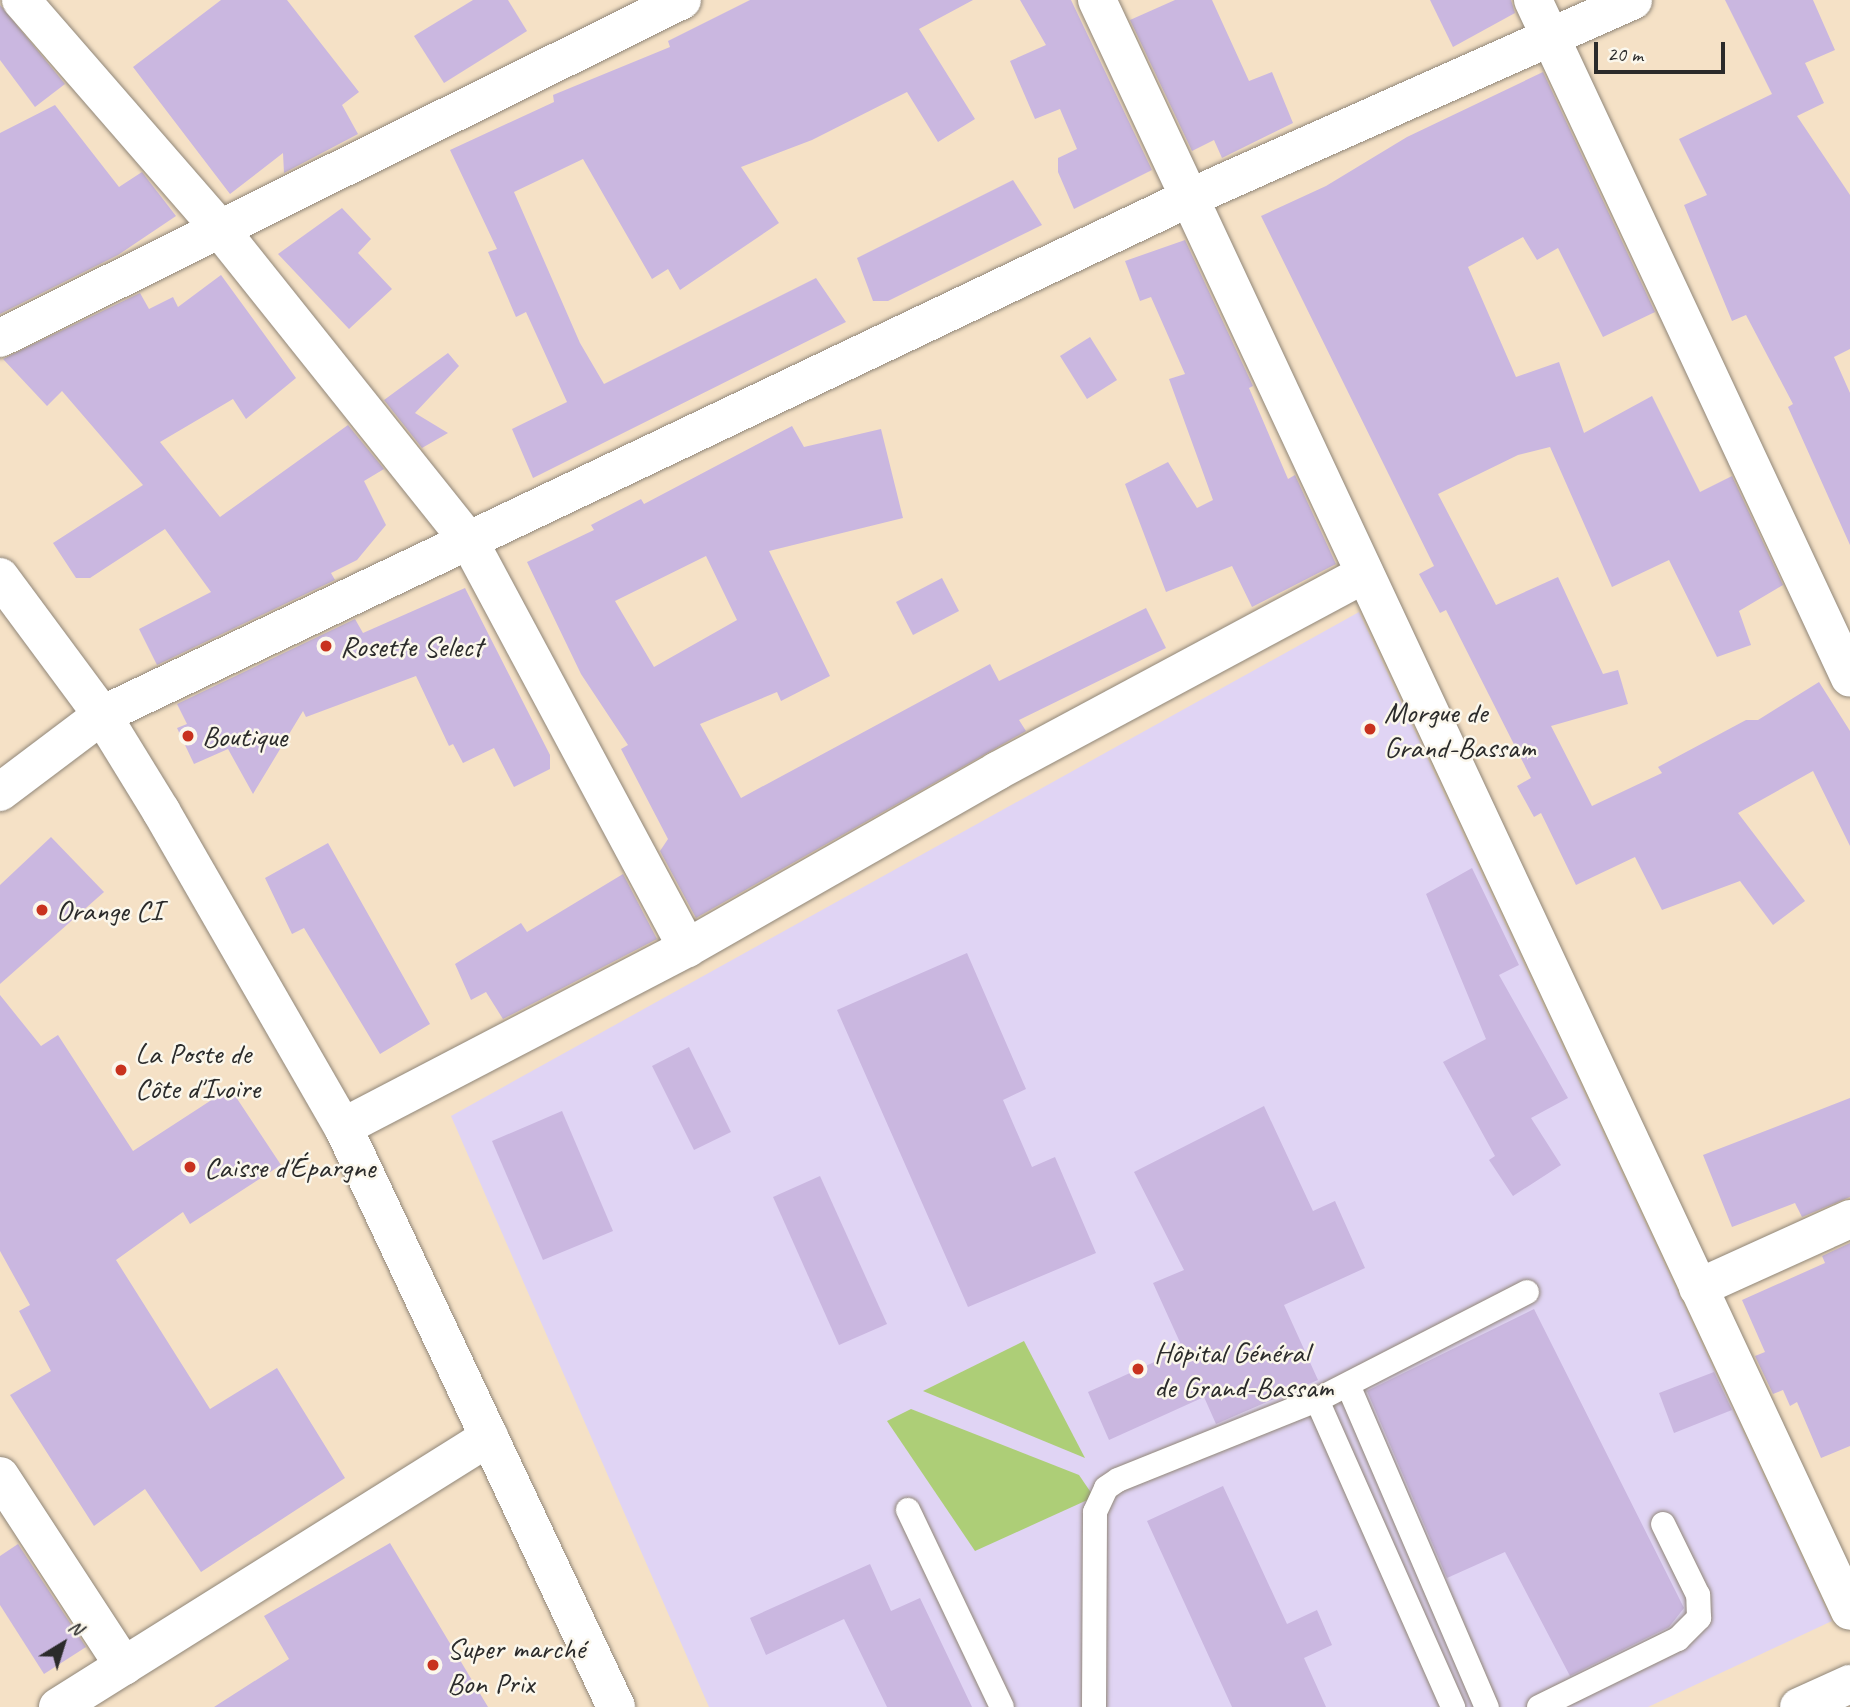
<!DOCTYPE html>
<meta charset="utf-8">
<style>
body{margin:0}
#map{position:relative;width:1850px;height:1707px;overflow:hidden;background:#f5e1c6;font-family:Caveat,sans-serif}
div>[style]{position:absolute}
.built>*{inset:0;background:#e0d4f4}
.green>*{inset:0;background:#adce77}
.building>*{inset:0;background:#cab7e0}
.roads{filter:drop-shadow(0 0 2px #908678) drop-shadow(0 0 2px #908678)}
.service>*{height:24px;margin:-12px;padding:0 12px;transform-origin:12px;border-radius:12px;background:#fff}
.minor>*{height:38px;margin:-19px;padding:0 19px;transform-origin:19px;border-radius:19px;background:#fff}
.tertiary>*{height:38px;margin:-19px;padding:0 19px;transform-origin:19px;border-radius:19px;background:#fff}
.dots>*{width:19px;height:19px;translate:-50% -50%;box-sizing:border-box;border:4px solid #fbf7ec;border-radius:50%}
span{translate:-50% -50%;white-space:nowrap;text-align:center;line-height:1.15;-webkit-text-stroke:5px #fbf7ec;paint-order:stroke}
.poi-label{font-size:30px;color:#2b2b2b}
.left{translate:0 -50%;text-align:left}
.north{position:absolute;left:28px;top:1609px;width:70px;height:70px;-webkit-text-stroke:5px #fbf7ec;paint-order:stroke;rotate:38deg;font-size:19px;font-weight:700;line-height:28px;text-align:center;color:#2b2b2b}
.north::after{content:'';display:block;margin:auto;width:24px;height:32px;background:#2b2b2b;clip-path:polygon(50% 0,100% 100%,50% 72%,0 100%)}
.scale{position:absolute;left:1594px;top:42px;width:131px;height:32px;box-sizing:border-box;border:4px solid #2b2b2b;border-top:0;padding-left:9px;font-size:21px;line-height:24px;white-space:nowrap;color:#2b2b2b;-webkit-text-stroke:5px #fbf7ec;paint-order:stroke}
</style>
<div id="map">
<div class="built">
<i style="clip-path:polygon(1359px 612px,1832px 1621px,1648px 1707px,709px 1707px,451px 1116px)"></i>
</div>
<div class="green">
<i style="clip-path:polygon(1024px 1341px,1085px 1458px,923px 1391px)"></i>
<i style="clip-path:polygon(911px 1409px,1079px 1475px,1094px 1497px,975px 1551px,887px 1421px)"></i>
</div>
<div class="building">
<i style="clip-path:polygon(221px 0,287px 0,359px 92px,342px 105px,358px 134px,284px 173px,283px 153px,230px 194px,133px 67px)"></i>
<i style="clip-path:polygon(473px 0,508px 0,527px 31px,444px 83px,414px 36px)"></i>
<i style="clip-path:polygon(750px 0,973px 0,919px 29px,975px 119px,938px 142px,907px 92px,812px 140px,741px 167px,779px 223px,680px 290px,668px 269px,652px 279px,583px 159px,514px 192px,580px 343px,604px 384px,816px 278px,846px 322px,533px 478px,512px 429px,567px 402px,526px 312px,516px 317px,488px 252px,497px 249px,450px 150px,554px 102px,553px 95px,670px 47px,668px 41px)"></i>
<i style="clip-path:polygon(1020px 0,1071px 0,1152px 170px,1074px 209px,1058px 172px,1058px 158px,1077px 149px,1060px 109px,1035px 119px,1010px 61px,1046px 45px)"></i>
<i style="clip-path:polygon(1175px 0,1212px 0,1249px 81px,1272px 72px,1293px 123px,1222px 158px,1214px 140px,1192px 151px,1130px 20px)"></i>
<i style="clip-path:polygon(1430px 0,1511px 0,1515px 13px,1453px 47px)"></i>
<i style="clip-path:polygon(1725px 0,1813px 0,1835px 50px,1805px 63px,1824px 103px,1797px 116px,1850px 195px,1850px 349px,1834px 357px,1850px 393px,1850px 545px,1788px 407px,1793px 404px,1746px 315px,1732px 321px,1684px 205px,1707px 195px,1679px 139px,1772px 94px)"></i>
<i style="clip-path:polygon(0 5px,65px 84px,35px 107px,0 60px)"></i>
<i style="clip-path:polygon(1543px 72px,1655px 312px,1603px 337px,1558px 248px,1537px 260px,1523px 237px,1468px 267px,1516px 377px,1559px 362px,1584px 433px,1652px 396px,1700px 492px,1732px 476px,1783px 585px,1739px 611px,1751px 645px,1717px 657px,1669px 560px,1612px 587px,1550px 447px,1518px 455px,1438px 494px,1496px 605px,1558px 577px,1603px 674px,1618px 670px,1628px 704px,1551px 726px,1592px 806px,1662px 773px,1658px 767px,1746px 720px,1758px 720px,1819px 682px,1850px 731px,1850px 846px,1813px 771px,1738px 813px,1805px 901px,1773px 925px,1740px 881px,1662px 910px,1635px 857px,1576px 885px,1541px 813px,1534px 817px,1517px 786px,1531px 778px,1446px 610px,1440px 613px,1419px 574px,1434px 566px,1261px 216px,1326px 186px,1407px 137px)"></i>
<i style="clip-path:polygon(55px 105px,119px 187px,142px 172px,176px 216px,118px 255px,0 314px,0 133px)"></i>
<i style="clip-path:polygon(1013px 180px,1042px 225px,888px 301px,873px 301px,857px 258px)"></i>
<i style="clip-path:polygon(342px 208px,371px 239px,358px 253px,392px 289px,349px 329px,278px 254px)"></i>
<i style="clip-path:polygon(1185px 240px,1253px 386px,1249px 388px,1288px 479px,1295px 475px,1336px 564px,1252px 607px,1232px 566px,1166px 592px,1125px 484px,1168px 462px,1197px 508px,1213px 500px,1169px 379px,1185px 374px,1151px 297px,1140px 301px,1125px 261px)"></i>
<i style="clip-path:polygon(221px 275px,296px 378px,246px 419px,233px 399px,160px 442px,220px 517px,348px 425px,384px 469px,364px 481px,386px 525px,357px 560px,331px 573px,335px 580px,157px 665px,139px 629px,211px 592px,165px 529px,90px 578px,76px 578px,53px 543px,143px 485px,62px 391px,47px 406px,3px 359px,140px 293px,149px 309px,173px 297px,178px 307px)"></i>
<i style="clip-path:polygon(1090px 337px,1117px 380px,1087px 399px,1060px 356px)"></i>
<i style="clip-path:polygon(448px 353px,459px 366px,415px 413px,448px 433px,422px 448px,384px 400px)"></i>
<i style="clip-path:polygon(evenodd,792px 426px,804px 447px,881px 429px,903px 518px,769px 551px,830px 676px,781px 701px,777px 692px,700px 724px,741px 798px,990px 664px,999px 681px,1146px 608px,1166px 648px,1019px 720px,1026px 731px,696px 918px,660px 851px,668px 839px,621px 749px,628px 745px,581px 674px,527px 562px,594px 530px,591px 525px,641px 499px,644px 504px,792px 426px,706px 556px,737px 620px,654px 667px,615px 601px,706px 556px)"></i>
<i style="clip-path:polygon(942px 578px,959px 611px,913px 635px,896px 602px)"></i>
<i style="clip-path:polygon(465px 588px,550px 755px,550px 769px,514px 787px,494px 748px,463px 763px,453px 744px,449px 746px,416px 676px,306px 717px,303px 711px,253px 794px,228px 749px,194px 764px,177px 728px,187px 724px,177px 704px,355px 619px,363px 633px)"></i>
<i style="clip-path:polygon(51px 837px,104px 892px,0 984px,0 885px)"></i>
<i style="clip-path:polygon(328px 843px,430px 1024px,380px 1054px,304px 928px,292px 934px,265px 878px)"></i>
<i style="clip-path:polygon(1472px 868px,1519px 965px,1499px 975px,1568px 1098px,1531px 1118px,1561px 1165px,1513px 1196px,1489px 1160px,1495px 1156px,1443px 1062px,1486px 1039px,1426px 894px)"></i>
<i style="clip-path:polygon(623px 874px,657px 939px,503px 1019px,486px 992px,471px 1000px,455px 964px,521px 923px,527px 932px)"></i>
<i style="clip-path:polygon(967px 953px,1026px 1089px,1003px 1100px,1032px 1167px,1055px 1157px,1096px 1253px,968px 1307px,837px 1010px)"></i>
<i style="clip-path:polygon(0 995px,41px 1046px,58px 1035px,133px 1151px,230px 1088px,281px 1165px,190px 1224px,183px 1212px,116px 1260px,210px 1409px,277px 1368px,345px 1478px,201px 1572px,145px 1489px,94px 1526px,10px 1395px,51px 1371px,19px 1311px,30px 1305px,0 1251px)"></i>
<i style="clip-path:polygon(689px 1047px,731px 1132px,694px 1150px,652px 1066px)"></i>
<i style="clip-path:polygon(1850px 1098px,1850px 1197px,1802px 1217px,1795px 1203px,1732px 1227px,1703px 1155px)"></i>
<i style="clip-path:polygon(1264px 1106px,1313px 1211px,1335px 1201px,1365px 1268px,1284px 1305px,1318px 1380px,1216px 1424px,1204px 1397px,1109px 1440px,1088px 1392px,1183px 1349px,1153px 1283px,1184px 1270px,1134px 1172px)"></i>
<i style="clip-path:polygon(562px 1111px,613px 1231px,543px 1260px,492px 1141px)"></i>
<i style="clip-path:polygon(820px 1176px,887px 1324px,839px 1345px,773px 1197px)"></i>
<i style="clip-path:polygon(1850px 1243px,1850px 1446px,1821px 1458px,1797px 1402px,1790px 1406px,1783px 1390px,1773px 1394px,1755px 1356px,1765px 1352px,1742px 1300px,1825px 1263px,1822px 1256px)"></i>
<i style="clip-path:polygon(1534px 1309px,1684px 1608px,1669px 1627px,1570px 1676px,1505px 1552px,1447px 1578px,1367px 1391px)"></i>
<i style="clip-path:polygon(1714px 1372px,1732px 1410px,1674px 1433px,1659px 1393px)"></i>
<i style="clip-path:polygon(1223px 1486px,1287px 1624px,1317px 1610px,1332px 1645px,1304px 1658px,1326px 1707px,1232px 1707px,1147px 1521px)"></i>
<i style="clip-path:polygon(390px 1543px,488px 1707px,214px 1707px,289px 1659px,264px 1616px)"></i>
<i style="clip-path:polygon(18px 1544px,86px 1647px,44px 1674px,0 1605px,0 1556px)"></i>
<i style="clip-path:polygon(870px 1564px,891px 1611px,920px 1598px,972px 1707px,887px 1707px,844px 1619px,766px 1655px,750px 1618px)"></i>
</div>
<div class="roads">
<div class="service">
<i style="left:1348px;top:1385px;width:351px;rotate:66.7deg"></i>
<i style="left:1317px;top:1400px;width:336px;rotate:66.1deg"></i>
<i style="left:908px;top:1510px;width:218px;rotate:64.5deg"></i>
<i style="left:1094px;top:1707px;width:195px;rotate:-89.7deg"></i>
<i style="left:1095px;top:1512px;width:26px;rotate:-65deg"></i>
<i style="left:1106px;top:1488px;width:14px;rotate:-34deg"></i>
<i style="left:1118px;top:1480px;width:214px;rotate:-21.9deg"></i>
<i style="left:1317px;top:1400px;width:236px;rotate:-27.2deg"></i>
<i style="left:1539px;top:1707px;width:155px;rotate:-26.1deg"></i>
<i style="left:1678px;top:1639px;width:30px;rotate:-45deg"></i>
<i style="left:1699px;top:1618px;width:23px;rotate:-92deg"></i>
<i style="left:1698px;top:1595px;width:79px;rotate:-116.2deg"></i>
</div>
<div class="minor">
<i style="left:21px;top:0;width:301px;rotate:49deg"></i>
<i style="left:218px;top:227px;width:402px;rotate:51.4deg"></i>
<i style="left:469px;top:541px;width:462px;rotate:61.8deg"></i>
<i style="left:1097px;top:0;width:1778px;rotate:64.95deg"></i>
<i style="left:1533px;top:0;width:748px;rotate:64.94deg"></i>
<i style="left:0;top:338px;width:761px;rotate:-26.36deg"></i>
<i style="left:0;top:792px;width:128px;rotate:-37deg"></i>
<i style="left:102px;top:715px;width:1204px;rotate:-25.44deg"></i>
<i style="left:1189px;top:198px;width:486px;rotate:-24deg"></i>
<i style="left:343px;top:1127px;width:388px;rotate:-27.5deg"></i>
<i style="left:687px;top:948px;width:357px;rotate:-29.7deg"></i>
<i style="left:997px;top:771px;width:417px;rotate:-28.2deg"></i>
<i style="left:1698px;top:1288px;width:167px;rotate:-24.4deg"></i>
<i style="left:0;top:1476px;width:227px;rotate:56.9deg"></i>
<i style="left:58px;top:1707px;width:509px;rotate:-32.07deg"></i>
</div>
<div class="tertiary">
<i style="left:0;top:577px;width:172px;rotate:53.5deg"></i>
<i style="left:102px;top:715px;width:113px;rotate:58.4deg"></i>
<i style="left:161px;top:811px;width:365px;rotate:60.1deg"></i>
<i style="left:343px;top:1127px;width:641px;rotate:64.79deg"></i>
<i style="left:1799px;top:1707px;width:56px;rotate:-24.3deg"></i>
</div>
</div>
<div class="dots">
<i style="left:326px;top:646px;background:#c8321e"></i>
<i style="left:1370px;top:729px;background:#c8321e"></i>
<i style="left:188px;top:736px;background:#c8321e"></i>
<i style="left:42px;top:910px;background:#c8321e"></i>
<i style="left:121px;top:1070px;background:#c8321e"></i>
<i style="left:190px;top:1167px;background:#c8321e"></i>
<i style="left:1138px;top:1369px;background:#c8321e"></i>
<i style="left:433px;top:1665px;background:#c8321e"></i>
</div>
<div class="poi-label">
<span class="left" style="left:340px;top:646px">Rosette Select</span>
<span class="left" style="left:1384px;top:729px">Morgue de<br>Grand-Bassam</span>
<span class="left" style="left:202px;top:736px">Boutique</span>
<span class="left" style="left:56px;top:910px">Orange CI</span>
<span class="left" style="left:135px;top:1070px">La Poste de<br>Côte d'Ivoire</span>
<span class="left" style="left:204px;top:1167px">Caisse d'Épargne</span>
<span class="left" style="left:1154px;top:1369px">Hôpital Général<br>de Grand-Bassam</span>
<span class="left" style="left:447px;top:1665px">Super marché<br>Bon Prix</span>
</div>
<div class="north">N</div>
<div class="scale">20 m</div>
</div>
